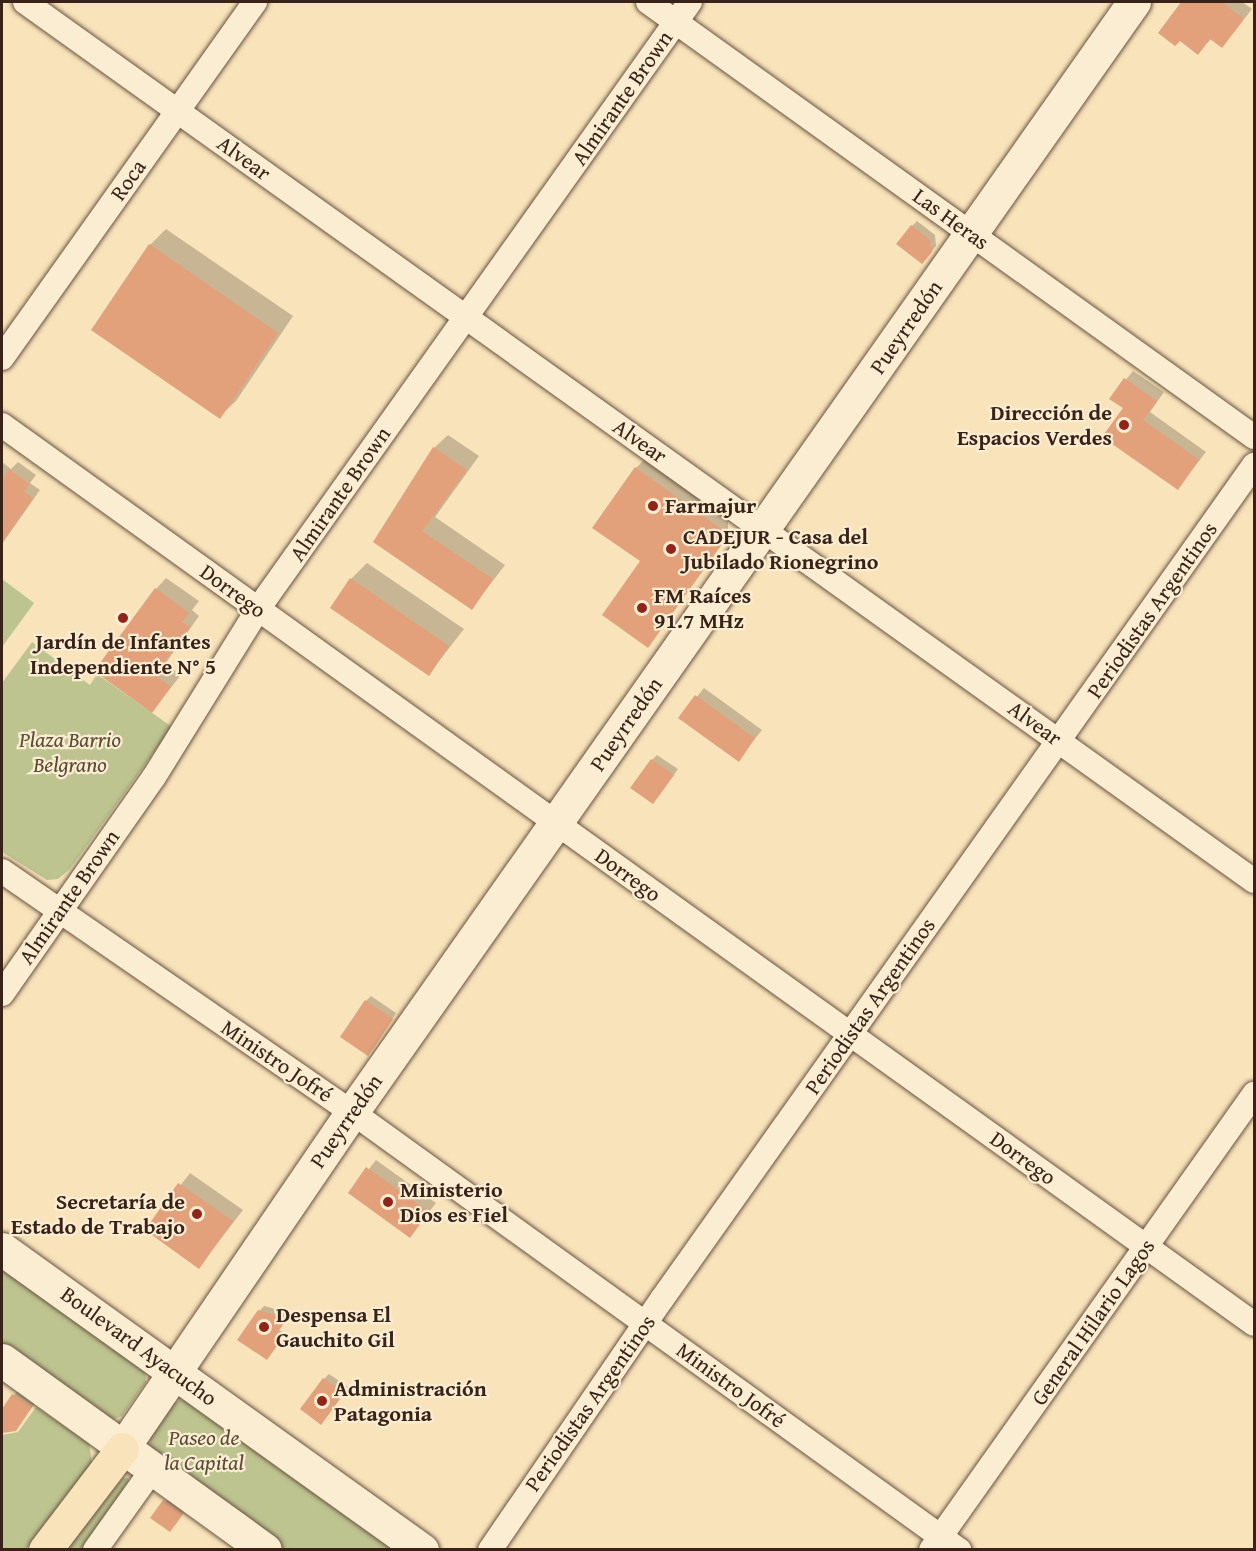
<!DOCTYPE html>
<meta charset="utf-8">
<style>
body{margin:0}
#map{position:relative;width:1256px;height:1551px;overflow:hidden;background:#f9e3ba;font-family:"Gentium Book Plus",serif}
div>[style]{position:absolute}
.green>*{inset:0;background:#bdc490}
.shadow>*{inset:0;background:#0003}
.building>*{inset:0;background:#e2a17a}
.roads{filter:drop-shadow(0 0 2px #695341) drop-shadow(0 0 2px #695341)}
.street>*{height:24px;margin:-12px;padding:0 12px;transform-origin:12px;border-radius:12px;background:#fbedd2}
.secondary>*{height:33px;margin:-16.5px;padding:0 16.5px;transform-origin:16.5px;border-radius:16.5px;background:#fbedd2}
.highway>*{height:33px;margin:-16.5px;padding:0 16.5px;transform-origin:16.5px;border-radius:16.5px;background:#f9e3ba}
.dots>*{width:16px;height:16px;translate:-50% -50%;box-sizing:border-box;border:3px solid #fbedd2;border-radius:50%}
span{translate:-50% -50%;white-space:nowrap;text-align:center;line-height:1.15;-webkit-text-stroke:4.5px #fbedd2;paint-order:stroke}
.street-label{font-size:22px;color:#392319}
.poi-label{font-size:22px;color:#392319;font-weight:700}
.right{translate:-100% -50%;text-align:right}
.left{translate:0 -50%;text-align:left}
.park-label{font-size:22px;color:#5a4b37;font-style:italic}
.frame{position:absolute;inset:0;border:3px solid #392319;pointer-events:none}
</style>
<div id="map">
<div class="green">
<i style="clip-path:polygon(2px 579px,34px 603px,2px 647px)"></i>
<i style="clip-path:polygon(32px 642px,90px 685px,97px 674px,172px 727px,70px 869px,58px 879px,47px 880px,2px 852px,2px 683px)"></i>
<i style="clip-path:polygon(2px 1262px,145px 1369px,146px 1382px,122px 1416px,108px 1422px,2px 1345px)"></i>
<i style="clip-path:polygon(181px 1400px,190px 1400px,404px 1549px,284px 1549px,151px 1453px,150px 1436px,172px 1404px)"></i>
<i style="clip-path:polygon(36px 1407px,89px 1443px,92px 1463px,26px 1549px,2px 1549px,2px 1435px,18px 1432px)"></i>
<i style="clip-path:polygon(123px 1478px,128px 1478px,130px 1485px,84px 1549px,63px 1550px)"></i>
</div>
<div class="shadow">
<i style="clip-path:polygon(1183px 2px,1242px 2px,1252px 9px,1230px 37px,1212px 38px,1198px 53px,1180px 39px,1160px 33px)"></i>
<i style="clip-path:polygon(917px 221px,935px 235px,936px 246px,927px 257px,912px 226px)"></i>
<i style="clip-path:polygon(166px 229px,293px 316px,236px 401px,219px 417px,150px 245px)"></i>
<i style="clip-path:polygon(1133px 371px,1164px 392px,1150px 412px,1206px 452px,1178px 488px,1125px 408px,1111px 398px)"></i>
<i style="clip-path:polygon(448px 435px,479px 456px,435px 517px,505px 565px,472px 608px,375px 542px,434px 448px)"></i>
<i style="clip-path:polygon(644px 460px,728px 520px,728px 536px,648px 646px,636px 468px)"></i>
<i style="clip-path:polygon(2px 462px,11px 469px,18px 462px,36px 475px,30px 483px,40px 490px,2px 544px)"></i>
<i style="clip-path:polygon(367px 563px,464px 629px,429px 674px,351px 579px)"></i>
<i style="clip-path:polygon(166px 578px,199px 601px,192px 610px,199px 616px,165px 664px,181px 675px,152px 711px,156px 589px)"></i>
<i style="clip-path:polygon(704px 688px,762px 730px,738px 760px,680px 718px)"></i>
<i style="clip-path:polygon(657px 755px,678px 769px,658px 797px,652px 760px)"></i>
<i style="clip-path:polygon(371px 996px,396px 1013px,373px 1049px,366px 1001px)"></i>
<i style="clip-path:polygon(376px 1160px,436px 1203px,410px 1236px,350px 1193px)"></i>
<i style="clip-path:polygon(190px 1173px,243px 1210px,199px 1267px,147px 1229px)"></i>
<i style="clip-path:polygon(264px 1306px,291px 1313px,279px 1330px,285px 1334px,271px 1353px,259px 1311px)"></i>
<i style="clip-path:polygon(329px 1374px,348px 1387px,326px 1418px,324px 1379px)"></i>
<i style="clip-path:polygon(18px 1390px,36px 1402px,15px 1430px,2px 1431px,2px 1412px)"></i>
<i style="clip-path:polygon(170px 1496px,187px 1508px,175px 1525px,153px 1517px)"></i>
</div>
<div class="building">
<i style="clip-path:polygon(1181px 2px,1222px 2px,1244px 19px,1222px 48px,1210px 39px,1198px 55px,1180px 41px,1175px 46px,1158px 33px)"></i>
<i style="clip-path:polygon(911px 225px,930px 240px,932px 252px,922px 264px,896px 244px)"></i>
<i style="clip-path:polygon(149px 244px,278px 333px,220px 419px,91px 330px)"></i>
<i style="clip-path:polygon(1124px 378px,1157px 401px,1143px 420px,1199px 460px,1178px 490px,1102px 437px,1123px 408px,1109px 399px)"></i>
<i style="clip-path:polygon(433px 447px,467px 470px,422px 531px,493px 579px,472px 610px,373px 542px)"></i>
<i style="clip-path:polygon(635px 467px,721px 529px,721px 545px,648px 648px,602px 615px,640px 561px,592px 528px)"></i>
<i style="clip-path:polygon(9px 469px,29px 484px,24px 492px,33px 498px,2px 543px,2px 480px)"></i>
<i style="clip-path:polygon(350px 578px,449px 646px,429px 676px,330px 608px)"></i>
<i style="clip-path:polygon(155px 588px,189px 613px,182px 622px,190px 627px,155px 675px,171px 687px,152px 713px,94px 671px)"></i>
<i style="clip-path:polygon(695px 695px,755px 738px,739px 762px,678px 718px)"></i>
<i style="clip-path:polygon(651px 759px,674px 775px,653px 804px,630px 788px)"></i>
<i style="clip-path:polygon(365px 1000px,393px 1019px,368px 1056px,340px 1037px)"></i>
<i style="clip-path:polygon(366px 1167px,429px 1212px,410px 1238px,348px 1193px)"></i>
<i style="clip-path:polygon(178px 1183px,233px 1221px,199px 1269px,145px 1230px)"></i>
<i style="clip-path:polygon(258px 1310px,287px 1319px,275px 1336px,281px 1340px,267px 1360px,237px 1340px)"></i>
<i style="clip-path:polygon(323px 1378px,344px 1393px,321px 1425px,300px 1409px)"></i>
<i style="clip-path:polygon(12px 1394px,32px 1407px,16px 1431px,2px 1433px,2px 1409px)"></i>
<i style="clip-path:polygon(163px 1500px,183px 1514px,170px 1532px,150px 1518px)"></i>
</div>
<div class="roads">
<div class="street">
<i style="left:25px;top:2px;width:1511px;rotate:35.57deg"></i>
<i style="left:648px;top:2px;width:746px;rotate:35.67deg"></i>
<i style="left:2px;top:358px;width:437px;rotate:-54.6deg"></i>
<i style="left:2px;top:425px;width:1541px;rotate:35.68deg"></i>
<i style="left:2px;top:871px;width:425px;rotate:34.6deg"></i>
<i style="left:352px;top:1112px;width:749px;rotate:35.81deg"></i>
<i style="left:2px;top:994px;width:265px;rotate:-55deg"></i>
<i style="left:154px;top:777px;width:198px;rotate:-58.2deg"></i>
<i style="left:258px;top:609px;width:745px;rotate:-54.56deg"></i>
<i style="left:95px;top:1550px;width:98px;rotate:-54.5deg"></i>
<i style="left:490px;top:1550px;width:304px;rotate:-55.6deg"></i>
<i style="left:662px;top:1299px;width:1023px;rotate:-54.63deg"></i>
<i style="left:931px;top:1550px;width:559px;rotate:-54.69deg"></i>
</div>
<div class="secondary">
<i style="left:2px;top:1249px;width:517px;rotate:35.63deg"></i>
<i style="left:2px;top:1360px;width:324px;rotate:35.8deg"></i>
<i style="left:122px;top:1449px;width:408px;rotate:-55.7deg"></i>
<i style="left:352px;top:1112px;width:1358px;rotate:-54.84deg"></i>
</div>
<div class="highway">
<i style="left:45px;top:1550px;width:127px;rotate:-52.7deg"></i>
</div>
</div>
<div class="dots">
<i style="left:1124px;top:425px;background:#8f2418"></i>
<i style="left:653px;top:506px;background:#8f2418"></i>
<i style="left:671px;top:549px;background:#8f2418"></i>
<i style="left:642px;top:608px;background:#8f2418"></i>
<i style="left:123px;top:618px;background:#8f2418"></i>
<i style="left:388px;top:1202px;background:#8f2418"></i>
<i style="left:197px;top:1214px;background:#8f2418"></i>
<i style="left:264px;top:1327px;background:#8f2418"></i>
<i style="left:322px;top:1401px;background:#8f2418"></i>
</div>
<div class="street-label">
<span style="left:622px;top:98px;rotate:-55deg">Almirante Brown</span>
<span style="left:244px;top:158px;rotate:36deg">Alvear</span>
<span style="left:128px;top:180px;rotate:-55deg">Roca</span>
<span style="left:951px;top:219px;rotate:36deg">Las Heras</span>
<span style="left:906px;top:327px;rotate:-55deg">Pueyrredón</span>
<span style="left:640px;top:441px;rotate:35deg">Alvear</span>
<span style="left:340px;top:494px;rotate:-55deg">Almirante Brown</span>
<span style="left:233px;top:591px;rotate:36deg">Dorrego</span>
<span style="left:1152px;top:610px;rotate:-55deg">Periodistas Argentinos</span>
<span style="left:1035px;top:723px;rotate:36deg">Alvear</span>
<span style="left:626px;top:724px;rotate:-55deg">Pueyrredón</span>
<span style="left:628px;top:875px;rotate:36deg">Dorrego</span>
<span style="left:69px;top:897px;rotate:-55deg">Almirante Brown</span>
<span style="left:870px;top:1006px;rotate:-55deg">Periodistas Argentinos</span>
<span style="left:277px;top:1061px;rotate:34deg">Ministro Jofré</span>
<span style="left:346px;top:1121px;rotate:-55deg">Pueyrredón</span>
<span style="left:1023px;top:1158px;rotate:36deg">Dorrego</span>
<span style="left:1093px;top:1322px;rotate:-55deg">General Hilario Lagos</span>
<span style="left:139px;top:1346px;rotate:36deg">Boulevard Ayacucho</span>
<span style="left:731px;top:1385px;rotate:36deg">Ministro Jofré</span>
<span style="left:590px;top:1403px;rotate:-55deg">Periodistas Argentinos</span>
</div>
<div class="poi-label">
<span class="right" style="left:1112px;top:425px">Dirección de<br>Espacios Verdes</span>
<span class="left" style="left:665px;top:506px">Farmajur</span>
<span class="left" style="left:683px;top:549px">CADEJUR - Casa del<br>Jubilado Rionegrino</span>
<span class="left" style="left:654px;top:608px">FM Raíces<br>91.7 MHz</span>
<span style="left:123px;top:654px">Jardín de Infantes<br>Independiente N° 5</span>
<span class="left" style="left:400px;top:1202px">Ministerio<br>Dios es Fiel</span>
<span class="right" style="left:185px;top:1214px">Secretaría de<br>Estado de Trabajo</span>
<span class="left" style="left:276px;top:1327px">Despensa El<br>Gauchito Gil</span>
<span class="left" style="left:334px;top:1401px">Administración<br>Patagonia</span>
</div>
<div class="park-label">
<span style="left:70px;top:752px">Plaza Barrio<br>Belgrano</span>
<span style="left:204px;top:1450px">Paseo de<br>la Capital</span>
</div>
<div class="frame"></div>
</div>
